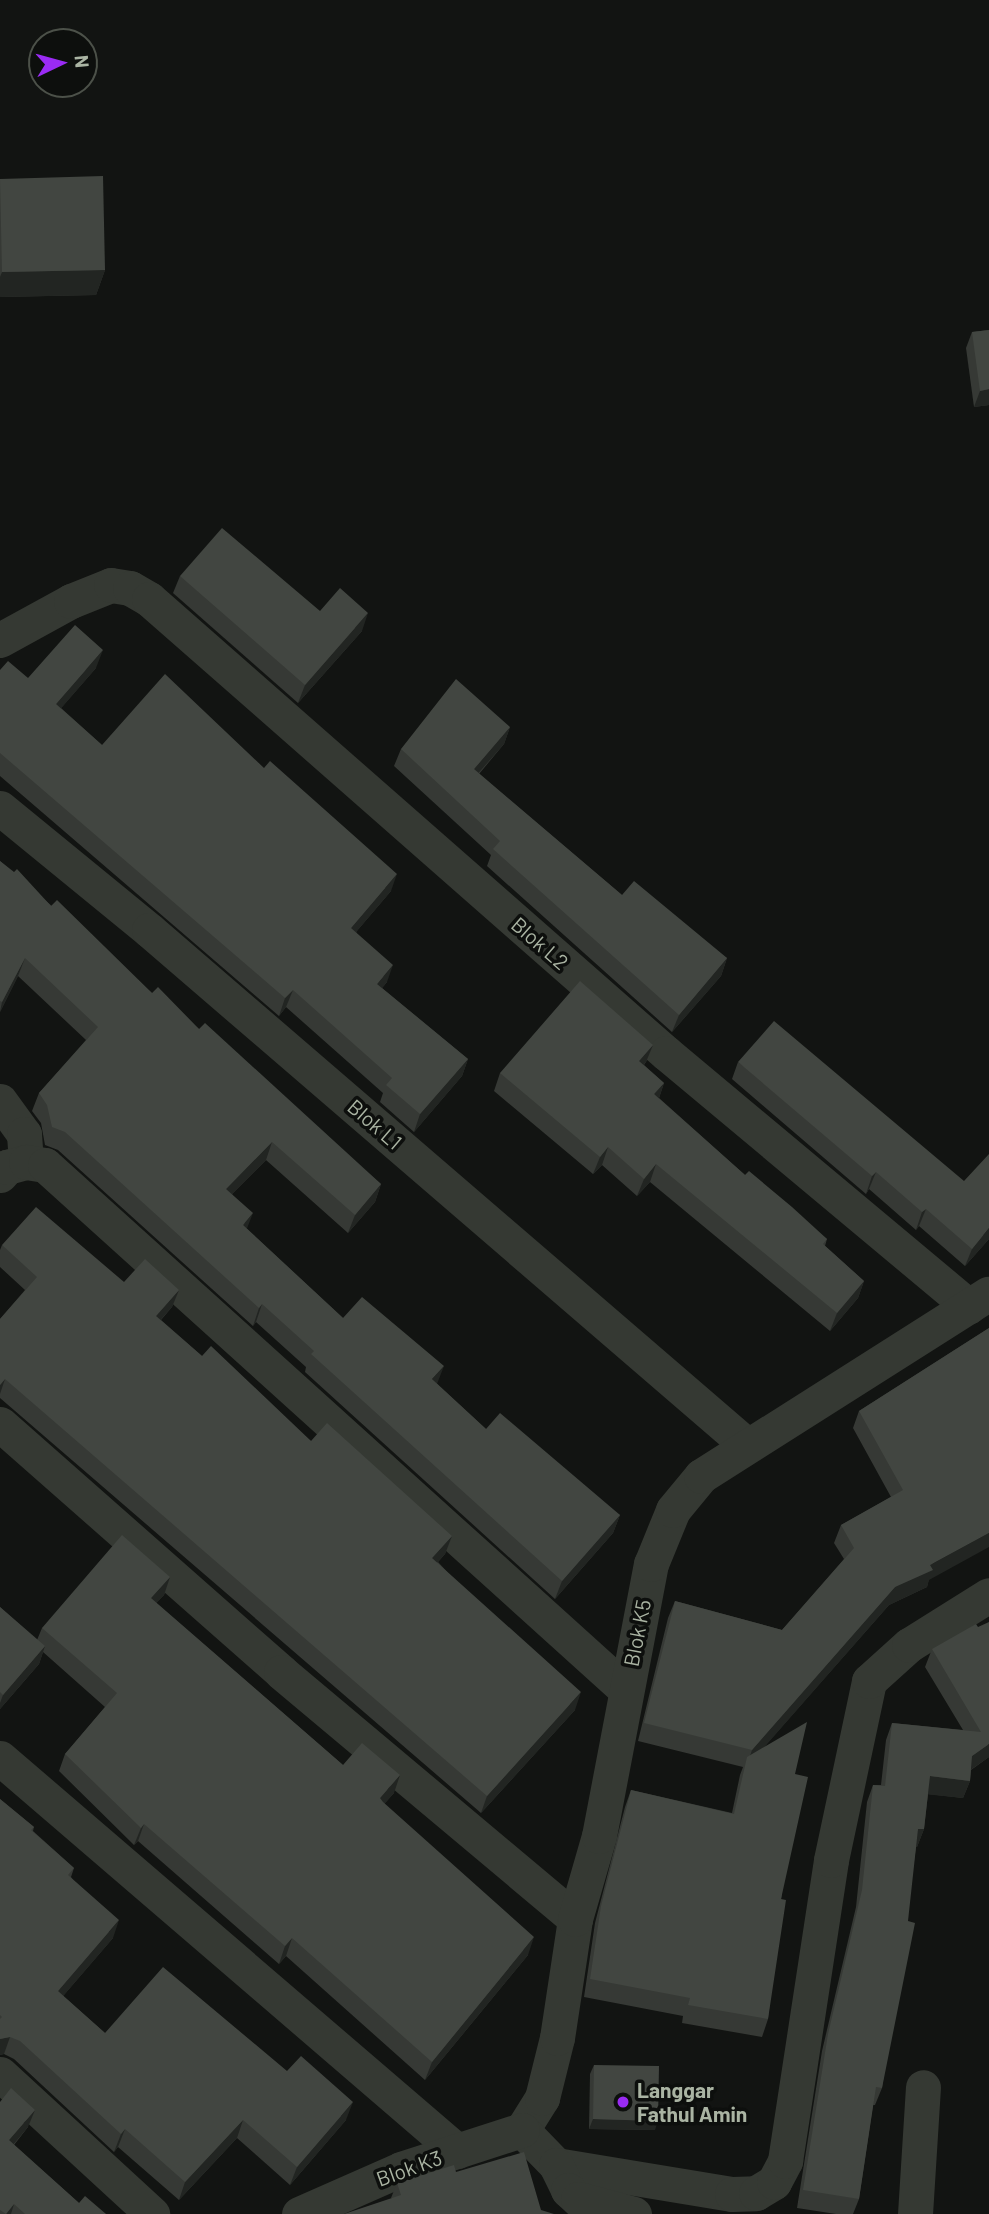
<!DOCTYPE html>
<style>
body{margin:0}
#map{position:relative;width:989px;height:2214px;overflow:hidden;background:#121412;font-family:Barlow,sans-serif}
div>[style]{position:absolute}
.minor>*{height:35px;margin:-17.5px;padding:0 17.5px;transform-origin:17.5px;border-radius:17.5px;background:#353933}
.wall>*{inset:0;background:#363935}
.shaded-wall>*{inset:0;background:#222522}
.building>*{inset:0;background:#424641}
.dots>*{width:19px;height:19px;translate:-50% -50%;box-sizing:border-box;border:4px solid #0d0f0d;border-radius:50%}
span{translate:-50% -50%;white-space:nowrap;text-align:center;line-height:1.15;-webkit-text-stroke:7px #0d0f0d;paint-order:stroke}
.street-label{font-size:21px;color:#aab4a3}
.poi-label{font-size:21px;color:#aab4a3;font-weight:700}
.left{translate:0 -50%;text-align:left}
.north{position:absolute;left:28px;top:28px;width:70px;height:70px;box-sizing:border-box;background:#0d0f0d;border:2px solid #4c5149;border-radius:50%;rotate:85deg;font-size:19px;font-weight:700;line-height:28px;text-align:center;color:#aab4a3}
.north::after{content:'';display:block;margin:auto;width:24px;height:32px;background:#9a2bf3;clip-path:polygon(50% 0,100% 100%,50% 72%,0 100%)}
</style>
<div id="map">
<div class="minor">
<i style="left:0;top:640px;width:81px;rotate:-28.8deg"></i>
<i style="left:71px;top:601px;width:43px;rotate:-21.8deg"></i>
<i style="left:111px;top:585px;width:19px;rotate:9deg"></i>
<i style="left:130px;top:588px;width:22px;rotate:30deg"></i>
<i style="left:149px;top:599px;width:688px;rotate:41.29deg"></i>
<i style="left:666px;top:1053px;width:395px;rotate:39.9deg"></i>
<i style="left:0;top:808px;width:193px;rotate:39.3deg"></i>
<i style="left:149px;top:930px;width:789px;rotate:40.74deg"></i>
<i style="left:0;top:1101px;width:41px;rotate:54deg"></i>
<i style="left:24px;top:1134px;width:28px;rotate:86deg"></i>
<i style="left:0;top:1175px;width:11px;rotate:-49deg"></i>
<i style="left:7px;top:1167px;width:20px;rotate:-15deg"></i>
<i style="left:26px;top:1162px;width:19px;rotate:9deg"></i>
<i style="left:45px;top:1165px;width:782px;rotate:42.1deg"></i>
<i style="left:0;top:1424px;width:375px;rotate:41.4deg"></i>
<i style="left:281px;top:1672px;width:384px;rotate:40deg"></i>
<i style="left:0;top:1758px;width:603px;rotate:40.69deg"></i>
<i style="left:0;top:2074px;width:207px;rotate:42.6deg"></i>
<i style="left:522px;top:2130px;width:38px;rotate:-58deg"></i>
<i style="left:542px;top:2098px;width:62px;rotate:-76deg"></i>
<i style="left:557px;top:2038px;width:120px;rotate:-81.4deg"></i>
<i style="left:575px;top:1919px;width:86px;rotate:-73.9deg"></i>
<i style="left:599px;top:1836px;width:277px;rotate:-79.2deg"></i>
<i style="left:651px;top:1564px;width:58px;rotate:-67.8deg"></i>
<i style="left:673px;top:1510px;width:44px;rotate:-50.5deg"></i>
<i style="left:701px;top:1476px;width:340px;rotate:-32.4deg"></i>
<i style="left:522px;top:2130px;width:49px;rotate:45.8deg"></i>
<i style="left:556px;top:2165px;width:178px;rotate:9.4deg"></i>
<i style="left:732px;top:2194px;width:24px;rotate:-2deg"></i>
<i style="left:756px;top:2193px;width:21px;rotate:-31deg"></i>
<i style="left:774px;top:2182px;width:24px;rotate:-62deg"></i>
<i style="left:785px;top:2161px;width:304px;rotate:-81.3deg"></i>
<i style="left:831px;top:1860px;width:183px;rotate:-78deg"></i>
<i style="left:869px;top:1681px;width:54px;rotate:-42deg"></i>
<i style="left:909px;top:1645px;width:94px;rotate:-32deg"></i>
<i style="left:556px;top:2165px;width:28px;rotate:64deg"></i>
<i style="left:568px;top:2190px;width:13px;rotate:42deg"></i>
<i style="left:578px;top:2199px;width:58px;rotate:15deg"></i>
<i style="left:299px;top:2214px;width:111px;rotate:-23.8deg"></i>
<i style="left:401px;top:2169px;width:127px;rotate:-17.9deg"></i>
<i style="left:915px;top:2214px;width:127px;rotate:-86.4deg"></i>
</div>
<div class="wall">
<i style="clip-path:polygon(0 179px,105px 270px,96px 295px,0 297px)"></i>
<i style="clip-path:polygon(989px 330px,989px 405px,974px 407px,966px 348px,972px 332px)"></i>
<i style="clip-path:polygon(180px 576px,320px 611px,362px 631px,298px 703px,173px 593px)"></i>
<i style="clip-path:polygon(96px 668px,61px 708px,102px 745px,391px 891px,356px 932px,387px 982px,382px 988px,468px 1059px,462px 1076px,414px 1132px,380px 1102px,383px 1093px,286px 1007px,279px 1016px,0 776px,0 670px,28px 678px)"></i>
<i style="clip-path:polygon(510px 727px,504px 744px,479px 774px,622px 895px,727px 958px,721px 976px,672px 1032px,487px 866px,491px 855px,394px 766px,401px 749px)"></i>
<i style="clip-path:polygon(0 861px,152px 993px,199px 1029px,381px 1184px,375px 1202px,348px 1233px,266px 1160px,232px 1194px,247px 1229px,343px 1318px,437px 1384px,486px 1429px,620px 1515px,613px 1533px,555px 1599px,305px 1372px,306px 1367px,256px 1322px,253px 1326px,58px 1150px,45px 1145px,41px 1123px,32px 1111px,39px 1093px,86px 1040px,18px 976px,0 1012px)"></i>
<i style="clip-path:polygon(653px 1045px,646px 1062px,644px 1065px,664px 1083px,659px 1098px,745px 1175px,827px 1239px,825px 1246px,864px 1281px,858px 1298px,830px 1331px,650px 1182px,637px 1196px,602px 1165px,593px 1174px,494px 1091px,500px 1073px)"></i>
<i style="clip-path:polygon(738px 1062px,989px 1239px,965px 1266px,919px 1226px,916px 1230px,869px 1189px,866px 1194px,732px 1079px)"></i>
<i style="clip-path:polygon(2px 1245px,124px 1282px,179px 1290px,172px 1307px,161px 1320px,202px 1356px,311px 1441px,452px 1536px,445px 1554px,438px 1562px,575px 1710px,481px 1813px,0 1398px,0 1319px,25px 1290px,0 1267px,0 1250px)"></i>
<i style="clip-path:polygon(989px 1328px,927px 1587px,889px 1605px,764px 1747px,795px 1774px,768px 2019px,762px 2037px,682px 2023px,683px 2016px,584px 1997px,595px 1923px,625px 1807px,631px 1790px,732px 1813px,740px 1775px,743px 1767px,638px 1741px,668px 1618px,675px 1601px,782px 1630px,844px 1559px,834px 1543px,841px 1525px,891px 1497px,853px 1428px,859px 1411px)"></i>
<i style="clip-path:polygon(170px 1577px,164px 1595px,156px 1603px,343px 1765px,394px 1793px,384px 1804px,528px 1955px,425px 2080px,286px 1956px,279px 1964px,138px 1841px,134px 1845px,59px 1771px,65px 1754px,105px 1707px,43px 1652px,39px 1664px,0 1709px,0 1607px,37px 1640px,42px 1628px)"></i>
<i style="clip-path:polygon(978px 1627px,989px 1757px,971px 1770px,970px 1781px,963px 1798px,928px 1794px,924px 1829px,917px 1847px,916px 1847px,882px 2088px,875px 2105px,873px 2105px,859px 2199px,853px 2214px,836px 2214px,797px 2208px,822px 2051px,856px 1907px,867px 1802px,873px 1785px,881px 1785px,886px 1740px,892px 1723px,963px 1730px,925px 1667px,932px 1649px)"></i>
<i style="clip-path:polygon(0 1799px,34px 1827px,33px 1831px,74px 1868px,71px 1877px,113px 1938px,63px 1996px,105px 2033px,287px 2071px,346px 2120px,290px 2185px,237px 2138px,179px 2200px,118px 2147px,114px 2152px,14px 2059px,4px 2054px,0 2055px)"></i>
<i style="clip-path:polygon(594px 2065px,655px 2130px,589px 2129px,590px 2074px)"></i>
<i style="clip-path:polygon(0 2102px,28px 2127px,14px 2145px,79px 2203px,106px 2214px,0 2214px)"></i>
<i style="clip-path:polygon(456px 2172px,541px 2210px,391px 2198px,397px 2183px)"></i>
</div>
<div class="shaded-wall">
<i style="clip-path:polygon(105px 270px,96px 295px,0 297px,0 277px,2px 272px)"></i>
<i style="clip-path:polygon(989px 389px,989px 405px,974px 407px,980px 391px)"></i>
<i style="clip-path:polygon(368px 613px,362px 631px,298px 703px,305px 685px)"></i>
<i style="clip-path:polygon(103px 650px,96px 668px,50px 721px,56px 704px)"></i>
<i style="clip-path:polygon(510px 727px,504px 744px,467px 786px,474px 769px)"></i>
<i style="clip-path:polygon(397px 874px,391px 891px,345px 945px,351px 928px)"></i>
<i style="clip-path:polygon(25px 958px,18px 976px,0 1012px,2px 1002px)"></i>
<i style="clip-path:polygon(727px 958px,721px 976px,672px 1032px,679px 1015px)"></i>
<i style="clip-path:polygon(393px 965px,387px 982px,371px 1001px,377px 984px)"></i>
<i style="clip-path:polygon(293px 990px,286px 1007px,279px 1016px,285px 998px)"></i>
<i style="clip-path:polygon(653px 1045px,646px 1062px,632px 1078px,639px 1061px)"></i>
<i style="clip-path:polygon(468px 1059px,462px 1076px,414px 1132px,420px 1114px)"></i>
<i style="clip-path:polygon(664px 1083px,658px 1101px,654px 1094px)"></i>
<i style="clip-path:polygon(272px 1142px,266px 1160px,219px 1207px,226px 1189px)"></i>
<i style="clip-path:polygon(608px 1147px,602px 1165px,593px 1174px,600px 1157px)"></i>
<i style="clip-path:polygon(656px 1164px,650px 1182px,637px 1196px,644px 1179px)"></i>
<i style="clip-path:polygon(876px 1172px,869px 1189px,866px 1194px,872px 1176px)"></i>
<i style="clip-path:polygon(381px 1184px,375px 1202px,348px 1233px,355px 1215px)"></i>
<i style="clip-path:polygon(926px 1209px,919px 1226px,916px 1230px,922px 1212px)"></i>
<i style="clip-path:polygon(253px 1213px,246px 1231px,243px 1225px)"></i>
<i style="clip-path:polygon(989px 1228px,989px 1239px,965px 1266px,972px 1249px)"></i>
<i style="clip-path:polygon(864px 1281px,858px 1298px,830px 1331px,837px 1313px)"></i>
<i style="clip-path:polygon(179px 1290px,172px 1307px,149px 1333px,156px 1316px)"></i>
<i style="clip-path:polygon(262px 1304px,256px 1322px,253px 1326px,259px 1308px)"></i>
<i style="clip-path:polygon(444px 1366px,437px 1384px,432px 1379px)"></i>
<i style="clip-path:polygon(5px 1379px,0 1394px,0 1385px)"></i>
<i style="clip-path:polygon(620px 1515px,613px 1533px,555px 1599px,562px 1581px)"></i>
<i style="clip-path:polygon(989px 1533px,989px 1547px,929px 1580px,927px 1587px,889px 1605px,746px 1768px,752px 1750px,895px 1587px,930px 1565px)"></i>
<i style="clip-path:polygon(452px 1536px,445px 1554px,426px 1575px,432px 1558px)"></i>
<i style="clip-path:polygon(170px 1577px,164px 1595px,144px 1616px,151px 1598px)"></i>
<i style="clip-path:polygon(45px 1646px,39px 1664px,0 1709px,0 1703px,3px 1695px)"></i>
<i style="clip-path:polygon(581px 1692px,575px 1710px,481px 1813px,487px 1796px)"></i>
<i style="clip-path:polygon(989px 1744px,989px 1757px,966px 1773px,972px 1756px)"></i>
<i style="clip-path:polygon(400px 1775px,394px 1793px,374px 1816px,380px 1798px)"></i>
<i style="clip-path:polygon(930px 1776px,970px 1781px,963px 1798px,924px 1794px)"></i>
<i style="clip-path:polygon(144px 1824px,138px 1841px,134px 1845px,141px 1828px)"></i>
<i style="clip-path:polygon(918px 1829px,924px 1829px,917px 1847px,912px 1846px)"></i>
<i style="clip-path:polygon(119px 1920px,113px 1938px,52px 2009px,58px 1991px)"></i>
<i style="clip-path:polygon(534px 1937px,528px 1955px,425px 2080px,432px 2062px)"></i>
<i style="clip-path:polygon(292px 1938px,286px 1956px,279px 1964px,285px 1946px)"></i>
<i style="clip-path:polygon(10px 2037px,4px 2054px,0 2055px,0 2039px)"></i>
<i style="clip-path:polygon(353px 2102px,346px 2120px,290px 2185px,297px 2167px)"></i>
<i style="clip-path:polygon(35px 2110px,28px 2127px,2px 2158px,9px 2140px)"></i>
<i style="clip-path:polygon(593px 2119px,658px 2121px,655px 2130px,589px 2129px)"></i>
<i style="clip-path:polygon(243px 2120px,237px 2138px,179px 2200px,185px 2182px)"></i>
<i style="clip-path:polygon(125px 2129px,118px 2147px,114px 2152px,121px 2134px)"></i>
<i style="clip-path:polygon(14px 2204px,11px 2214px,6px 2214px)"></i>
</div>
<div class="building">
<i style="clip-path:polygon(103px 176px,105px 270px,2px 272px,0 179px)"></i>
<i style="clip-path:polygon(989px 330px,989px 389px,980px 391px,972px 332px)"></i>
<i style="clip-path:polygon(222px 528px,320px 611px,340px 588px,368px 613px,305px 685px,180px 576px)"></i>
<i style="clip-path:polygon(75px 625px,103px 650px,56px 704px,102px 745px,165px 674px,264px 768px,270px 761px,397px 874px,351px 928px,393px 965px,377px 984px,468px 1059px,420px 1114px,386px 1085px,392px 1078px,293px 990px,285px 998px,0 753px,0 670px,8px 661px,28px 678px)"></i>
<i style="clip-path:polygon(456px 679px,510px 727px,474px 769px,622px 895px,634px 881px,727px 958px,679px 1015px,493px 849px,500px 841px,401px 749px)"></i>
<i style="clip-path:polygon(0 861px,14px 872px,17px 869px,51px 906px,57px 900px,152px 993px,158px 987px,199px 1029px,205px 1023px,381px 1184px,355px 1215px,272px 1142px,226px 1189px,253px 1213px,243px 1225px,343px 1318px,362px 1297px,444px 1366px,432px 1379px,486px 1429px,500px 1413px,620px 1515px,562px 1581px,311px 1354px,314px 1351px,262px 1304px,259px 1308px,65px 1132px,52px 1127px,47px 1105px,39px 1093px,98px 1027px,25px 958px,2px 1002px,0 1001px)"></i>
<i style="clip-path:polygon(580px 981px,653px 1045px,639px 1061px,664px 1083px,654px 1094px,745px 1175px,749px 1171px,792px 1207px,827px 1239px,823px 1244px,864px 1281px,837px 1313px,656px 1164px,644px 1179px,608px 1147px,600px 1157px,500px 1073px)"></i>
<i style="clip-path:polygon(774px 1021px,964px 1181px,989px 1154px,989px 1228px,972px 1249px,926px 1209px,922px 1212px,876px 1172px,872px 1176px,738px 1062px)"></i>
<i style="clip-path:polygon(36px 1207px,124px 1282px,145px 1259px,179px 1290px,156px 1316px,202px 1356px,211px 1346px,311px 1441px,327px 1423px,452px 1536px,432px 1558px,581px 1692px,487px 1796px,5px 1379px,0 1385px,0 1319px,37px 1277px,2px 1245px)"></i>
<i style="clip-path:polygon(989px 1328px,989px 1533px,930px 1565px,933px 1570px,895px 1587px,752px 1750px,644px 1723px,675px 1601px,782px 1630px,854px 1548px,841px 1525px,903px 1490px,859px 1411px)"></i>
<i style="clip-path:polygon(122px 1535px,170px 1577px,151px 1598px,343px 1765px,362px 1743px,400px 1775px,380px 1798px,383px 1802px,534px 1937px,432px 2062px,292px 1938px,285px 1946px,144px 1824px,141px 1828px,65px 1754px,117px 1693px,42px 1628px)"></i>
<i style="clip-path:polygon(0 1607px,45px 1646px,3px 1695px,0 1692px)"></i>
<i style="clip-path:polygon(989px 1622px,989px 1744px,972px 1756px,970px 1781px,930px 1776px,924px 1829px,918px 1829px,908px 1921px,915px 1923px,882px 2088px,876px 2087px,859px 2199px,803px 2190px,828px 2034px,862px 1890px,873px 1785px,885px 1786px,892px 1723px,981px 1732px,932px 1649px,976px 1624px,978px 1627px)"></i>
<i style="clip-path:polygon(807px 1722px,795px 1774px,808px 1777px,781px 1899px,786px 1900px,768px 2019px,688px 2005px,690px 1998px,590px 1979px,601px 1906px,631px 1790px,734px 1814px,747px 1757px)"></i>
<i style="clip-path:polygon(0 1799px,34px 1827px,31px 1830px,74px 1868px,68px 1875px,119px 1920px,58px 1991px,105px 2033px,163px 1967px,287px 2071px,301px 2056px,353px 2102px,297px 2167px,243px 2120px,185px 2182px,125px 2129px,121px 2134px,20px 2041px,10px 2037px,0 2039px,0 2019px,2px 2017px,0 2015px)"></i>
<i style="clip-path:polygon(594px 2065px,659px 2066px,658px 2121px,593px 2119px)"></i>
<i style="clip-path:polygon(11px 2088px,35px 2110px,9px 2140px,79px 2203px,85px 2196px,106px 2214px,25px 2214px,14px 2204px,6px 2214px,0 2210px,0 2102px)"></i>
<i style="clip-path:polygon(524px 2152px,541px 2210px,554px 2214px,344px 2214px,401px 2195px,397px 2183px,454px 2165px,456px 2172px)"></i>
</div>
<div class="dots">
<i style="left:623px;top:2102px;background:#9a2bf3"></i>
</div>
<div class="street-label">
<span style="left:540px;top:943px;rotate:41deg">Blok L2</span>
<span style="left:375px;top:1124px;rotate:41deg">Blok L1</span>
<span style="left:637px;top:1633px;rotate:-79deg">Blok K5</span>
<span style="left:409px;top:2168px;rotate:-20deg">Blok K3</span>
</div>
<div class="poi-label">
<span class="left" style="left:637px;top:2102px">Langgar<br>Fathul Amin</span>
</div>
<div class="north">N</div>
</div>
